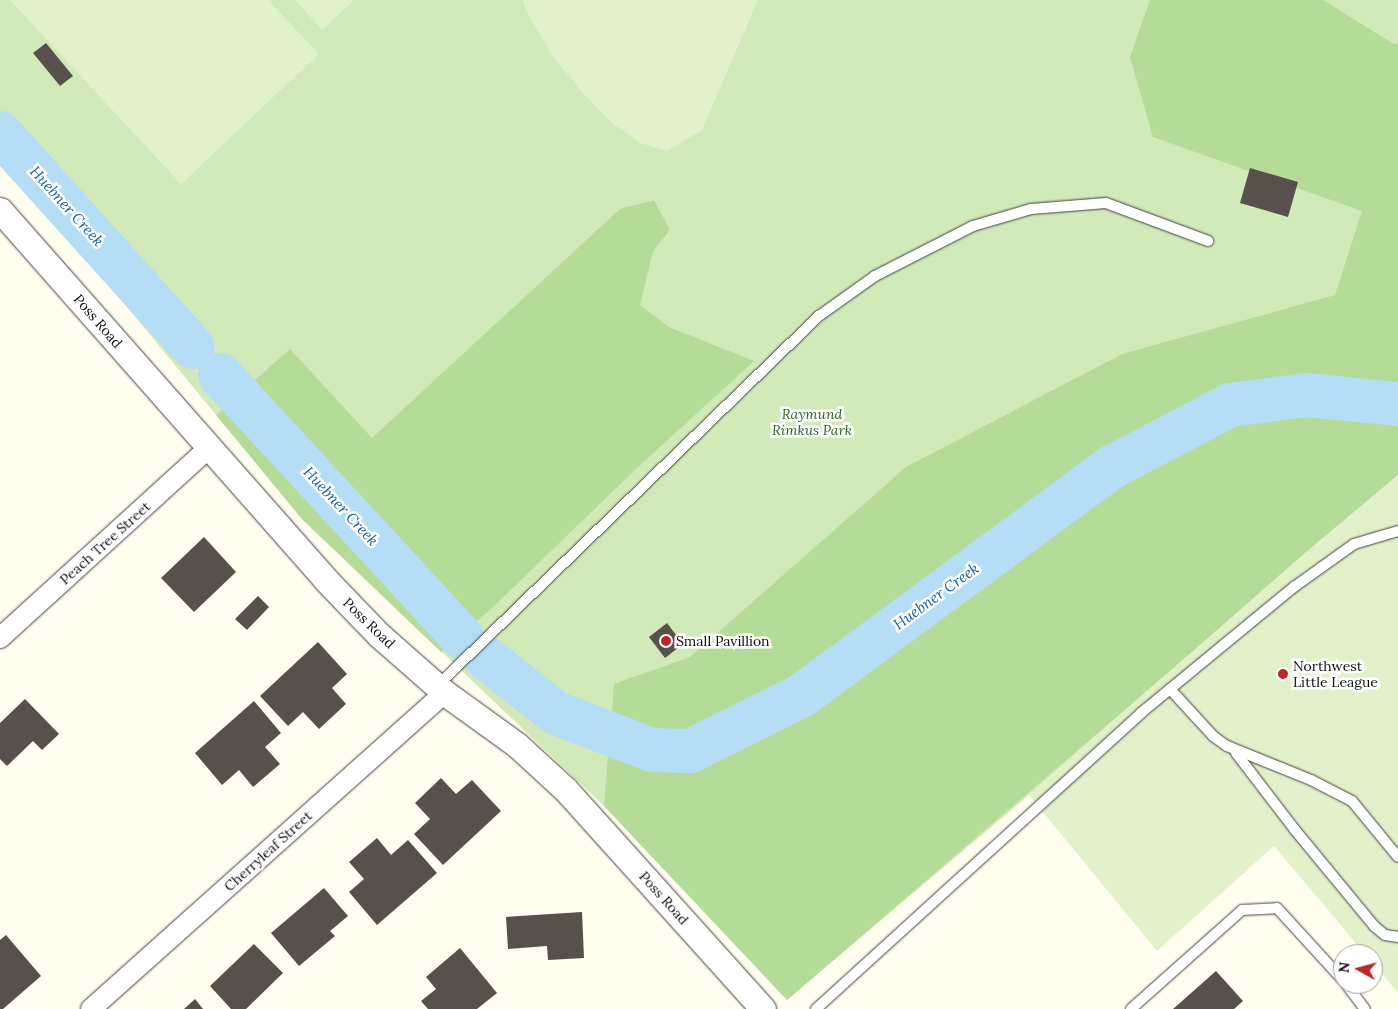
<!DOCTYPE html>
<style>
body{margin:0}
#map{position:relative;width:1398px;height:1009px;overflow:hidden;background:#fffcf0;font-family:Lora,serif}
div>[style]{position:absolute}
.green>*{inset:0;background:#d2eab9}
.forest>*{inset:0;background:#b5db98}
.pitch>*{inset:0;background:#e3f1cb}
.river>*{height:44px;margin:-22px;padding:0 22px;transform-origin:22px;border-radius:22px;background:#b5ddf6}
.building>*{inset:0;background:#57504b}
.roads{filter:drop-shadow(0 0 1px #414141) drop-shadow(0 0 1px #414141)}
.service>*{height:10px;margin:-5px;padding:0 5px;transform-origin:5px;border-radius:5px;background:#fff}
.minor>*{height:20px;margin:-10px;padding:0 10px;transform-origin:10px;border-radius:10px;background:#fff}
.tertiary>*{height:25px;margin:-12.5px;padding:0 12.5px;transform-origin:12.5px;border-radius:12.5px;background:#fff}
.dots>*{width:14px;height:14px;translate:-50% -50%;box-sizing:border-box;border:2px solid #fff;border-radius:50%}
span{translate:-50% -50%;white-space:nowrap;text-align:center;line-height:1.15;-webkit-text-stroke:5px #fff;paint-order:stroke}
.street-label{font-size:14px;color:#0e0e0e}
.park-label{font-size:14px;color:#2c671e;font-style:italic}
.poi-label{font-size:14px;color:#0e0e0e}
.left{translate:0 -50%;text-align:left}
.water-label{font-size:15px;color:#1763a1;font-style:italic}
.north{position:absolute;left:1333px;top:944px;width:50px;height:50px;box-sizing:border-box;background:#fff;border:1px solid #9f9f9f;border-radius:50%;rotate:277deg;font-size:14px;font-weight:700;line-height:20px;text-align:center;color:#0e0e0e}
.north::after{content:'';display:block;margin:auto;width:18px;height:22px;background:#bf262b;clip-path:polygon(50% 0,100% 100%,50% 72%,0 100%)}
</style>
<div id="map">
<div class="green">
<i style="clip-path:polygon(0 0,1398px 0,1398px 475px,1306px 552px,1029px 795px,787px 1000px,604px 806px,302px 519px,0 153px)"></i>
</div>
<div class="forest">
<i style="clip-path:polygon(1150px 0,1323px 0,1392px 43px,1398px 44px,1398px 475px,787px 1000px,604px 806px,614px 684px,690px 657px,906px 467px,1122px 354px,1335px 295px,1362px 211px,1153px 137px,1130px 57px)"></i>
<i style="clip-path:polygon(654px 200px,670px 230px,653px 251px,640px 305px,669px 327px,754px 361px,636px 469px,490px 610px,441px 652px,302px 519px,216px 415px,290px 349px,372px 438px,620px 209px)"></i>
</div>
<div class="pitch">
<i style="clip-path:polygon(10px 0,268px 0,319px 54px,181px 184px)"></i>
<i style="clip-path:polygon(295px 0,354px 0,322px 30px)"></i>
<i style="clip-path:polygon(523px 0,758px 0,702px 130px,667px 151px,640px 143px,611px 122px,583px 93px,555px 59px,527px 13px)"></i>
<i style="clip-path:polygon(1398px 475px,1398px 993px,1373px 963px,1373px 954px,1365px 954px,1274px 846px,1157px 951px,1029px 795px,1306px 552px)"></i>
</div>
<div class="river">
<i style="left:0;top:133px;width:288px;rotate:48deg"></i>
<i style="left:220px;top:375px;width:357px;rotate:47.3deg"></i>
<i style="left:486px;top:658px;width:89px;rotate:38.2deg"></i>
<i style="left:556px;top:713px;width:103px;rotate:21.1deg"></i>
<i style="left:652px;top:750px;width:38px;rotate:2deg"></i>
<i style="left:690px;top:751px;width:124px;rotate:-26.4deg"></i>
<i style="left:801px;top:696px;width:386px;rotate:-36.4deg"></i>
<i style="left:1112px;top:467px;width:133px;rotate:-27.7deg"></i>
<i style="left:1230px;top:405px;width:77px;rotate:-7.5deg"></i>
<i style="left:1306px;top:395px;width:92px;rotate:5.6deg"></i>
</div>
<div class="building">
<i style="clip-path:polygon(46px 43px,73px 76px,60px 86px,33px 53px)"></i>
<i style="clip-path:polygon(1250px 168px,1298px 182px,1288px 217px,1240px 203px)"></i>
<i style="clip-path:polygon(204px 537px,236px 572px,194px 612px,161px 578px)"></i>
<i style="clip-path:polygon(258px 596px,269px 607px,247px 630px,235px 619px)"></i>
<i style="clip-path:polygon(667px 623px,683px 644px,665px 658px,649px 637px)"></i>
<i style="clip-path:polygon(318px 642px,347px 674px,332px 688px,346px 704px,319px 729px,303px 712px,288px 726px,260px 696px)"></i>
<i style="clip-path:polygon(25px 699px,59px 734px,42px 750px,33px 741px,7px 766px,0 759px,0 723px)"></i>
<i style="clip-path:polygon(254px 701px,281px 733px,265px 747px,280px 764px,253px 787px,239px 770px,222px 785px,195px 753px)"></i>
<i style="clip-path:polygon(441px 778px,456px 794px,472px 780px,501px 811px,443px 865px,414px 834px,430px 819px,415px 803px)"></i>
<i style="clip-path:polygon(377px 838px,391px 855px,408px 840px,437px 873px,377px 925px,349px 892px,364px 879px,349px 862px)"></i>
<i style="clip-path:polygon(324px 888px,348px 916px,330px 931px,335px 936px,299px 966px,271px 933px)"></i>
<i style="clip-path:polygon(582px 912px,584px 958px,548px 960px,547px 946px,508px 949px,506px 917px)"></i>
<i style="clip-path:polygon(6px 935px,41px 976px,3px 1009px,0 1009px,0 940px)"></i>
<i style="clip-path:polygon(254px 944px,283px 973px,246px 1009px,231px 1009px,210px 986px)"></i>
<i style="clip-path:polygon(460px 948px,497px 993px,477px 1009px,428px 1009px,421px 1001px,436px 989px,426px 977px)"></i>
<i style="clip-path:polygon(1216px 971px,1243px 1001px,1234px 1009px,1173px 1009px)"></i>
<i style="clip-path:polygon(195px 999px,203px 1009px,184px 1009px)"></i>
</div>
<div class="roads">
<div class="service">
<i style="left:437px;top:686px;width:532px;rotate:-44.09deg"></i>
<i style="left:819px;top:316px;width:69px;rotate:-35.5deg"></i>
<i style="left:875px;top:276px;width:110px;rotate:-27deg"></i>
<i style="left:973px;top:226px;width:60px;rotate:-16.3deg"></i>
<i style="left:1031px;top:209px;width:75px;rotate:-4.6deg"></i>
<i style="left:1106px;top:203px;width:109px;rotate:20.4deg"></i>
<i style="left:1170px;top:689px;width:64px;rotate:47.5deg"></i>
<i style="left:1213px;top:736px;width:17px;rotate:36deg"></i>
<i style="left:1227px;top:746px;width:91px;rotate:22deg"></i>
<i style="left:1311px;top:780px;width:46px;rotate:27.1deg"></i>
<i style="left:1352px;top:801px;width:72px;rotate:50.6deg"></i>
<i style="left:1236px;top:753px;width:97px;rotate:52.5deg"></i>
<i style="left:1295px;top:830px;width:124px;rotate:50.5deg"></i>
<i style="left:1374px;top:926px;width:14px;rotate:39deg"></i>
<i style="left:1385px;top:935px;width:13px;rotate:9deg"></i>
<i style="left:1346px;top:984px;width:31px;rotate:53deg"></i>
<i style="left:816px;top:1009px;width:440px;rotate:-42.3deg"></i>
<i style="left:1141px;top:713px;width:198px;rotate:-39.5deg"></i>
<i style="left:1294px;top:587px;width:74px;rotate:-35.6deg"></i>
<i style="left:1354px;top:544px;width:46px;rotate:-16.5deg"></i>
<i style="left:1131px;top:1009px;width:149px;rotate:-41.7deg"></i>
<i style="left:1242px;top:910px;width:35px;rotate:-3deg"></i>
<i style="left:1277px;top:908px;width:98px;rotate:47.5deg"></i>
</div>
<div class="minor">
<i style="left:0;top:638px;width:282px;rotate:-42.3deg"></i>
<i style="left:91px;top:1009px;width:475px;rotate:-41.8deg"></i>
</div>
<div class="tertiary">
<i style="left:0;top:210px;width:493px;rotate:48.6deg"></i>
<i style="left:326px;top:580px;width:76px;rotate:46.1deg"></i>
<i style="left:379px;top:635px;width:88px;rotate:41.3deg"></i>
<i style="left:445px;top:693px;width:89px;rotate:35.8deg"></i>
<i style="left:517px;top:745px;width:65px;rotate:42.5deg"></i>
<i style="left:565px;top:789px;width:296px;rotate:48deg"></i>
</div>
</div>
<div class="dots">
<i style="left:666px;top:641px;background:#bf262b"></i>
<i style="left:1283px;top:674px;background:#bf262b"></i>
</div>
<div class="street-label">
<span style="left:98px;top:321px;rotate:49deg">Poss Road</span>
<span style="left:105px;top:543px;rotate:-42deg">Peach Tree Street</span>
<span style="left:369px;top:623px;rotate:44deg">Poss Road</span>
<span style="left:268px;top:851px;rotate:-42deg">Cherryleaf Street</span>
<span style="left:664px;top:898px;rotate:48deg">Poss Road</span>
</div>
<div class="park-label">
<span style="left:812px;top:422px">Raymund<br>Rimkus Park</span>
</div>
<div class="poi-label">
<span class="left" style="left:676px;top:641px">Small Pavillion</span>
<span class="left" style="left:1293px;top:674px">Northwest<br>Little League</span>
</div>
<div class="water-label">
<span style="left:67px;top:206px;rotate:48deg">Huebner Creek</span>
<span style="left:341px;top:506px;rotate:47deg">Huebner Creek</span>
<span style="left:936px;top:596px;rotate:-36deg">Huebner Creek</span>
</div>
<div class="north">N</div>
</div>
